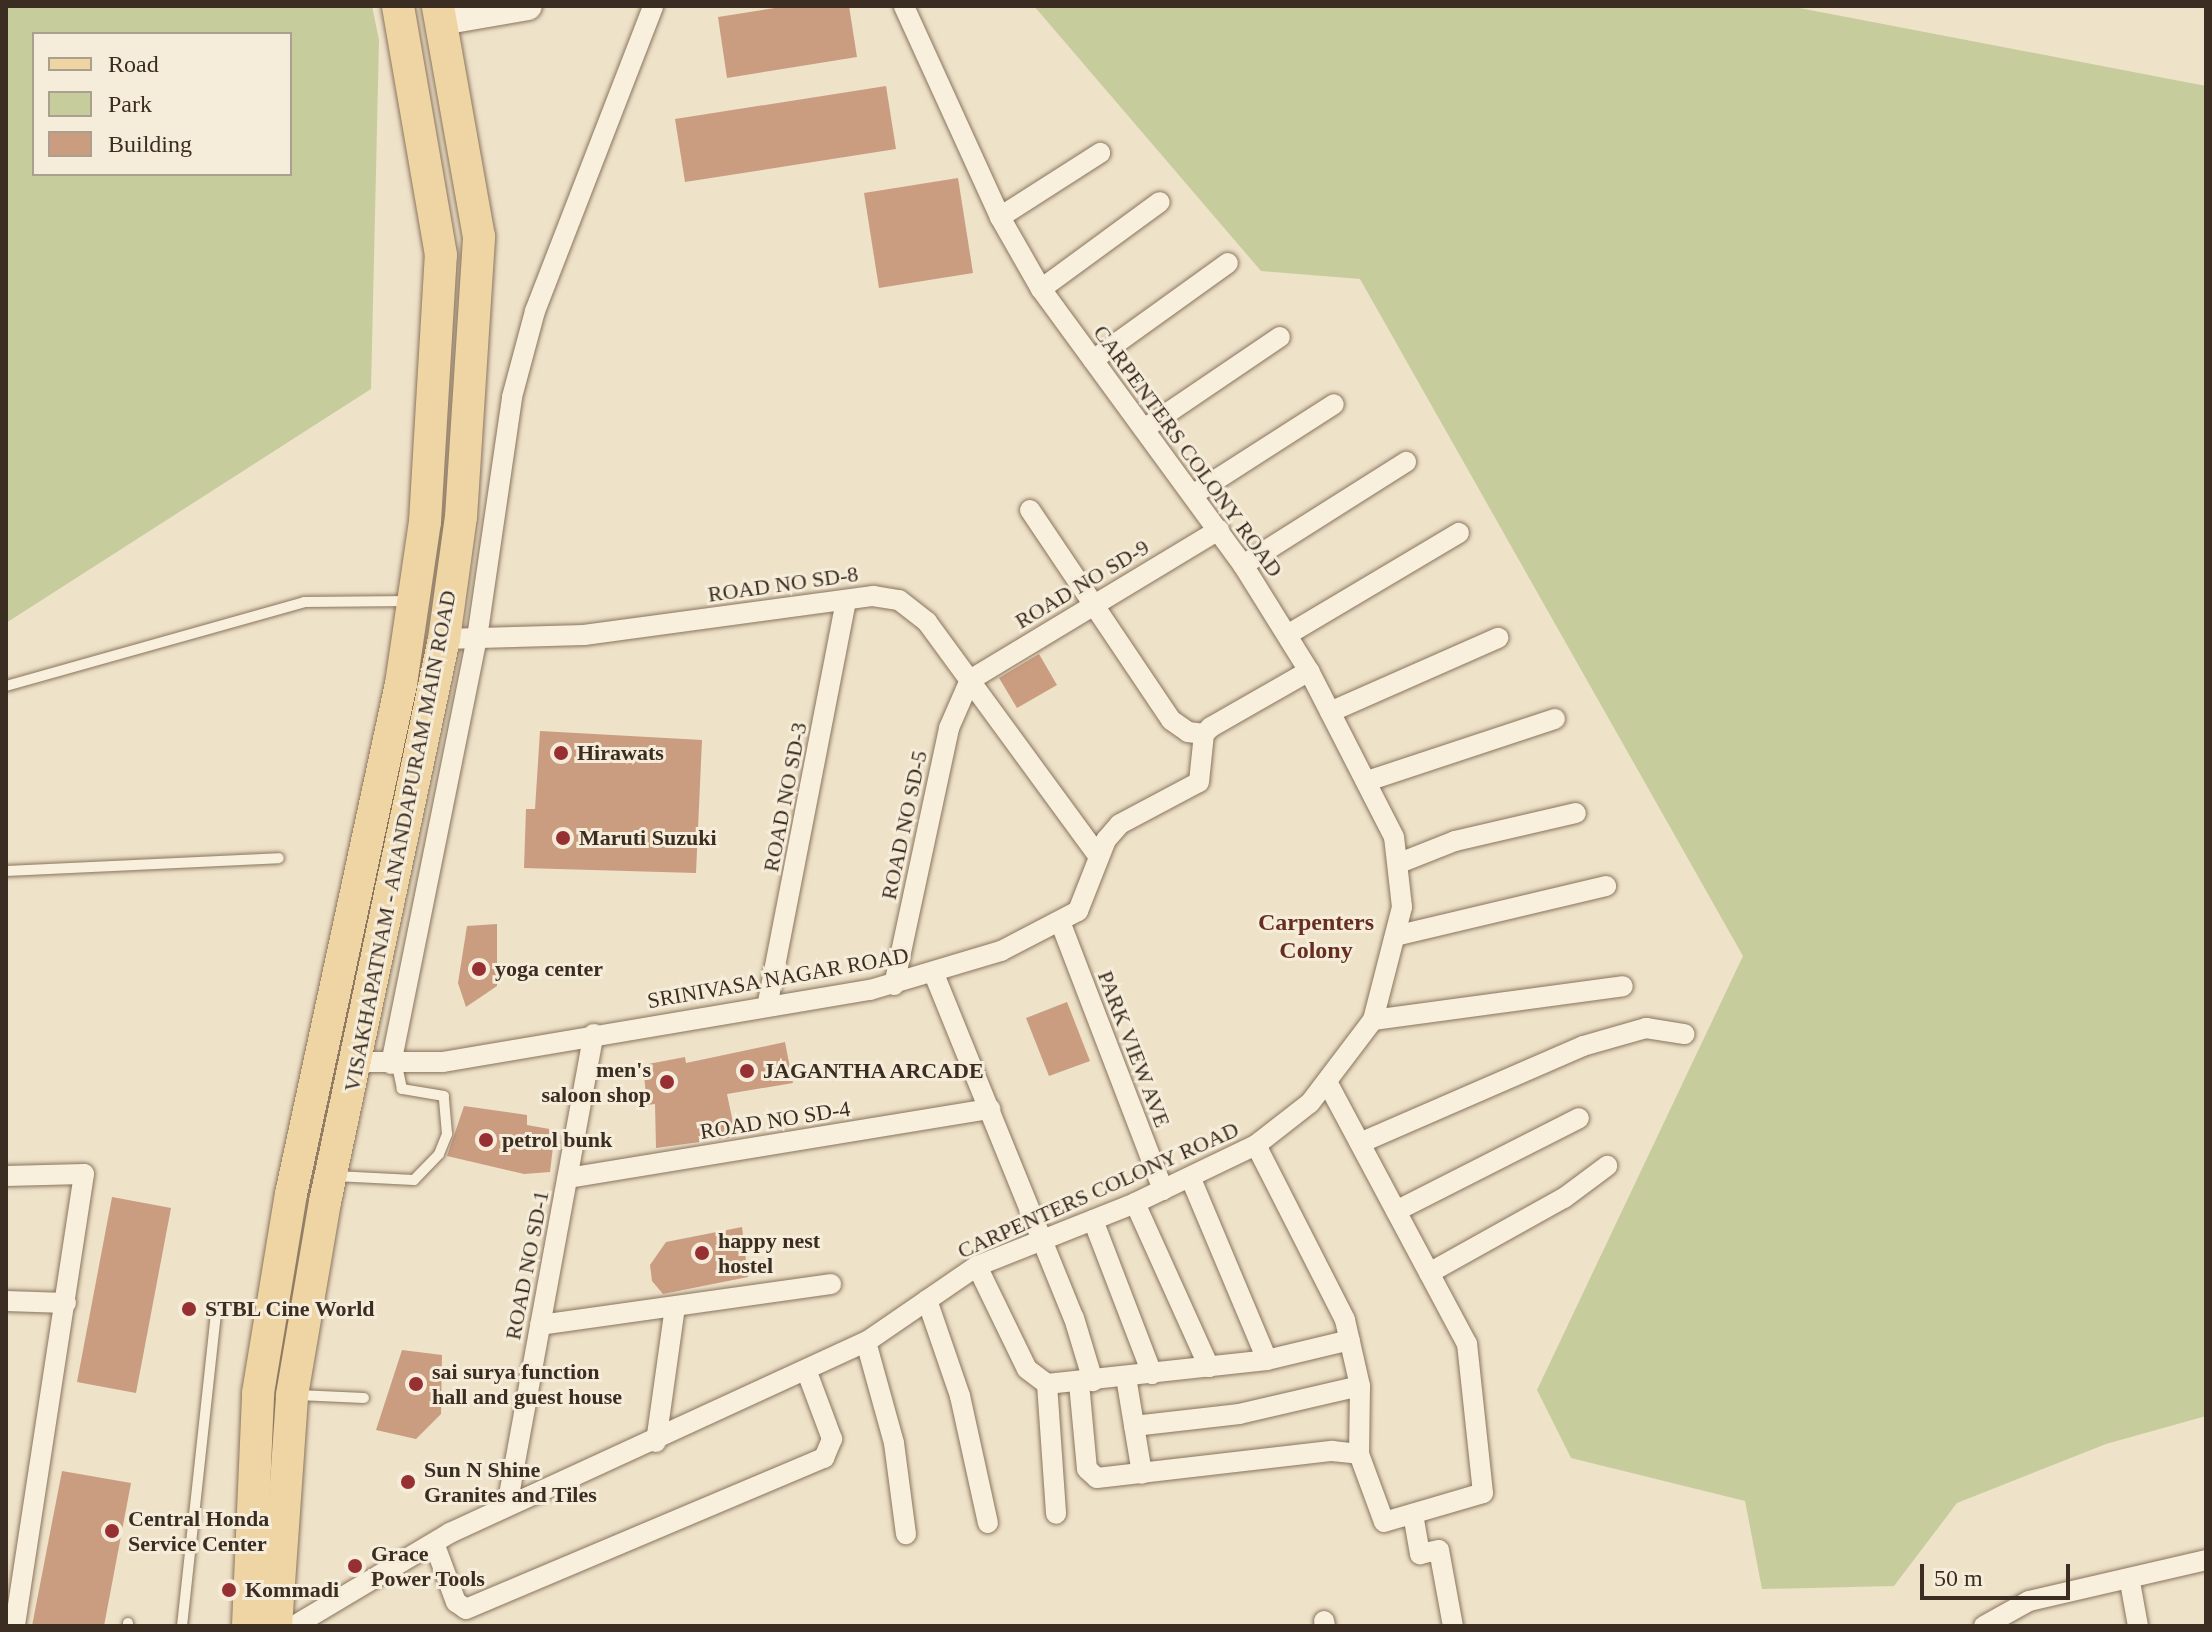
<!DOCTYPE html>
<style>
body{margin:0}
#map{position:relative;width:2212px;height:1632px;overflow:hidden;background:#eee2c9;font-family:"Times New Roman",serif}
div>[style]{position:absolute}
.green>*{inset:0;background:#c7cc9d}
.building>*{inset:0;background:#ca9d80}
.roads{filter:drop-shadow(0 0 2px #8a745e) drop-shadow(0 0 2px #8a745e)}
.lane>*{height:10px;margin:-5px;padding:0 5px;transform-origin:5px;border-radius:5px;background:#f8efdc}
.street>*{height:20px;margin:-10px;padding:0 10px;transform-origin:10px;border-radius:10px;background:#f8efdc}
.secondary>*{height:28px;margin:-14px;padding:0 14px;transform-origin:14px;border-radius:14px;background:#f8efdc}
.primary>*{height:32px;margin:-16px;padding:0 16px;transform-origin:16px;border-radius:16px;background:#eed5a3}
.dots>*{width:22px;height:22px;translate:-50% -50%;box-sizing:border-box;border:4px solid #f5ecd9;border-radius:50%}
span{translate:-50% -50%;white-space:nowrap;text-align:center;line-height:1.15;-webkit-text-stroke:6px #f5ecd9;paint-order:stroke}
.street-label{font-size:22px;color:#3b2d21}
.poi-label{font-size:22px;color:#3b2d21;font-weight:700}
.left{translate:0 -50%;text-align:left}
.right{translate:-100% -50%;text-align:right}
.neighbourhood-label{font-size:24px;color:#662e22;font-weight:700}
.frame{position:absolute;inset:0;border:8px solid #3b2d21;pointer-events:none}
.legend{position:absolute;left:32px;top:32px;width:260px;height:144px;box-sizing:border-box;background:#f5ecd9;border:2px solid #aba08f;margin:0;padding:10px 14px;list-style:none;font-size:24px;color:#3b2d21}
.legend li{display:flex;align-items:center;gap:16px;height:40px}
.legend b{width:40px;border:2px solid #aba08f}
.scale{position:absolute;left:1920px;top:1564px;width:150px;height:36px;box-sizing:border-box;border:4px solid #3b2d21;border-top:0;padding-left:10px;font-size:24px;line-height:28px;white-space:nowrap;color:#3b2d21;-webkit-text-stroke:6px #f5ecd9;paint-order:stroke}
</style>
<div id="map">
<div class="green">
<i style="clip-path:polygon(evenodd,6px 6px,372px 6px,379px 40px,371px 389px,6px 623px,6px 6px,34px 34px,290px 34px,290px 174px,34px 174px,34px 34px)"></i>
<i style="clip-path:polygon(1034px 6px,1789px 6px,2206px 86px,2206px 1416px,2106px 1444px,1957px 1503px,1894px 1586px,1762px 1589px,1745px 1501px,1571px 1458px,1537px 1390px,1743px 956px,1360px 279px,1261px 271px)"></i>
</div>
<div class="building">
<i style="clip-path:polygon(787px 6px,849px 6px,857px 57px,727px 78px,718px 17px)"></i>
<i style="clip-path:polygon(886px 86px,896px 149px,685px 182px,675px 119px)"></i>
<i style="clip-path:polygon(958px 178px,973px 273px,879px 288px,864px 193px)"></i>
<i style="clip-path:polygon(1039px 654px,1057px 685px,1017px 708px,999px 678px)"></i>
<i style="clip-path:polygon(540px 731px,702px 740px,696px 873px,524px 868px,526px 809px,535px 809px)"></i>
<i style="clip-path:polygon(497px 924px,497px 986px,466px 1007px,458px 983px,467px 926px)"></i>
<i style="clip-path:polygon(1067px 1002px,1090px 1061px,1049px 1076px,1026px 1018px)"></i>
<i style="clip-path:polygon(785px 1042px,793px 1083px,727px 1094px,736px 1137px,656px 1148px,655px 1104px,647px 1105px,643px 1065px,685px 1057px,686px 1063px)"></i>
<i style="clip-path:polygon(464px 1106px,527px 1115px,527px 1125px,555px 1130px,550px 1172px,524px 1174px,447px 1156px)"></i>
<i style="clip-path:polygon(112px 1197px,171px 1208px,136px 1393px,77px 1382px)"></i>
<i style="clip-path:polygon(742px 1227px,748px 1277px,663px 1294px,652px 1281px,650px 1265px,666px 1242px)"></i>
<i style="clip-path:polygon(402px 1350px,442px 1355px,441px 1414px,416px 1439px,376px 1430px)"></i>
<i style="clip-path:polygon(62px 1471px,131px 1483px,104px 1626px,32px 1626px)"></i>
</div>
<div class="roads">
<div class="lane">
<i style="left:6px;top:686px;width:310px;rotate:-15.7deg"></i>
<i style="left:304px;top:602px;width:106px;rotate:-0.5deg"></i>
<i style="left:6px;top:871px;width:273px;rotate:-2.7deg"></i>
<i style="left:335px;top:1176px;width:79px;rotate:2.9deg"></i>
<i style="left:414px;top:1180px;width:36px;rotate:-46deg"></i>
<i style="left:439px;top:1154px;width:22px;rotate:-68deg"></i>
<i style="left:447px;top:1134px;width:38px;rotate:-95deg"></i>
<i style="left:444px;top:1096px;width:43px;rotate:-170.5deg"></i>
<i style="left:402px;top:1089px;width:25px;rotate:-102deg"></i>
<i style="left:298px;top:1395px;width:66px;rotate:2.6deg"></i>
<i style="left:128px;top:1626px;width:3px;rotate:-90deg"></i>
<i style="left:182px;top:1626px;width:316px;rotate:-83.8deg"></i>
</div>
<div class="street">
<i style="left:1000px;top:217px;width:119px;rotate:-32.6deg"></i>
<i style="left:1041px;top:289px;width:147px;rotate:-36.2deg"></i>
<i style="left:1093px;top:360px;width:166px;rotate:-35.7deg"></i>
<i style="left:1144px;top:429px;width:164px;rotate:-34.1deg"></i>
<i style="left:1194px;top:494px;width:166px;rotate:-32.7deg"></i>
<i style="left:1030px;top:510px;width:253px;rotate:56.1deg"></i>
<i style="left:1171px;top:720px;width:21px;rotate:35deg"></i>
<i style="left:1188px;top:732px;width:16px;rotate:7deg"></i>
<i style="left:1243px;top:565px;width:193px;rotate:-32.3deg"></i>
<i style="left:1287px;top:635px;width:200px;rotate:-30.7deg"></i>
<i style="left:444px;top:639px;width:140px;rotate:-1.6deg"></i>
<i style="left:584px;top:635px;width:292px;rotate:-7.7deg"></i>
<i style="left:873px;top:596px;width:26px;rotate:9deg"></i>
<i style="left:899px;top:600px;width:36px;rotate:38deg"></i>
<i style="left:927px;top:622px;width:291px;rotate:53.8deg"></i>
<i style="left:1330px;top:712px;width:184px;rotate:-23.8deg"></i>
<i style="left:1367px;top:781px;width:198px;rotate:-18.3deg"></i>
<i style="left:1402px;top:862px;width:57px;rotate:-21.6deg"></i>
<i style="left:1455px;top:841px;width:124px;rotate:-13deg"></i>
<i style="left:1061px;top:924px;width:285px;rotate:69deg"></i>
<i style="left:1395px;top:936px;width:217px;rotate:-13.3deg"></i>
<i style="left:934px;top:974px;width:371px;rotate:67.9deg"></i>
<i style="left:1074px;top:1318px;width:66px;rotate:73.2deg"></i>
<i style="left:894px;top:985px;width:263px;rotate:-77.9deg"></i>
<i style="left:949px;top:728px;width:52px;rotate:-66.4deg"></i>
<i style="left:970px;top:680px;width:291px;rotate:-31.1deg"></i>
<i style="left:768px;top:1002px;width:409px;rotate:-79deg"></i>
<i style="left:1373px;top:1020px;width:252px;rotate:-7.7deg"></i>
<i style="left:355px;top:1062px;width:88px"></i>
<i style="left:443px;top:1062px;width:433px;rotate:-9.6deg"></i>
<i style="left:870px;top:990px;width:137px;rotate:-16.6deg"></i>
<i style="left:1001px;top:951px;width:87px;rotate:-27.5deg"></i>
<i style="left:1078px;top:911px;width:76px;rotate:-68.5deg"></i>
<i style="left:1106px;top:840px;width:21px;rotate:-49deg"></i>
<i style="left:1120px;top:824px;width:89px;rotate:-28deg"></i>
<i style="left:1199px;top:782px;width:48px;rotate:-84.1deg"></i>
<i style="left:1204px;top:734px;width:10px;rotate:-45deg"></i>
<i style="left:1211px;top:727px;width:113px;rotate:-29.7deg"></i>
<i style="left:391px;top:1064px;width:435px;rotate:-78.6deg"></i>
<i style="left:477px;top:638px;width:244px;rotate:-81.7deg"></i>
<i style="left:512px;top:397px;width:89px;rotate:-75deg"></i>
<i style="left:535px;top:311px;width:327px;rotate:-68.8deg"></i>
<i style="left:1360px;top:1143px;width:243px;rotate:-23.5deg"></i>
<i style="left:1583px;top:1046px;width:66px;rotate:-15.9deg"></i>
<i style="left:1646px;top:1028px;width:39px;rotate:9deg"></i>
<i style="left:1256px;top:1145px;width:196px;rotate:63deg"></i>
<i style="left:1345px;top:1320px;width:68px;rotate:77.2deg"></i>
<i style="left:1360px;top:1386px;width:68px;rotate:90.8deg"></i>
<i style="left:1359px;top:1454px;width:72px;rotate:69.8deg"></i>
<i style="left:1384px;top:1522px;width:103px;rotate:-16.3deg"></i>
<i style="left:1483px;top:1493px;width:150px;rotate:-96.1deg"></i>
<i style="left:1467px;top:1344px;width:297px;rotate:-118.1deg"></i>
<i style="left:6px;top:1176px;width:78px;rotate:-1.5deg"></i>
<i style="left:84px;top:1174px;width:457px;rotate:98.7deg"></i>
<i style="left:568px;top:1178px;width:428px;rotate:-9.3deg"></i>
<i style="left:1191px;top:1179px;width:196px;rotate:67.2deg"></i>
<i style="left:1135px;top:1203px;width:180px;rotate:65.7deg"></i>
<i style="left:1396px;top:1211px;width:205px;rotate:-26.9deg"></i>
<i style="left:1093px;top:1220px;width:165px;rotate:69deg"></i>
<i style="left:977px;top:1266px;width:114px;rotate:64.1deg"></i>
<i style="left:1027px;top:1369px;width:25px;rotate:37deg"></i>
<i style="left:1047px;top:1384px;width:221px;rotate:-6.2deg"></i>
<i style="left:1267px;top:1360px;width:85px;rotate:-13.5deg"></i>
<i style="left:1429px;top:1273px;width:154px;rotate:-29.1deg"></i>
<i style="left:1564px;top:1198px;width:54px;rotate:-36.7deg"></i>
<i style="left:927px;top:1300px;width:102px;rotate:71deg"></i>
<i style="left:960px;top:1396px;width:130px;rotate:77.6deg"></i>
<i style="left:6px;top:1301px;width:60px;rotate:1.9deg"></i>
<i style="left:540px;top:1325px;width:294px;rotate:-8deg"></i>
<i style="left:866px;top:1342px;width:105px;rotate:74.5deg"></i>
<i style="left:894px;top:1443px;width:92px;rotate:82.5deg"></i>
<i style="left:1126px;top:1377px;width:98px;rotate:80.6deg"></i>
<i style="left:1079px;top:1383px;width:86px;rotate:84.7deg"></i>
<i style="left:1087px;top:1469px;width:13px;rotate:42deg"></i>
<i style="left:1097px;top:1478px;width:237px;rotate:-6.6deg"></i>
<i style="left:1332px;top:1451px;width:27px;rotate:6deg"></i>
<i style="left:1047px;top:1384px;width:130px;rotate:86deg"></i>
<i style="left:1134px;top:1426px;width:106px;rotate:-6.5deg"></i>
<i style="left:1239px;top:1414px;width:124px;rotate:-13deg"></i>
<i style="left:656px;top:1442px;width:136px;rotate:-82deg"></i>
<i style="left:507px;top:1506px;width:480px;rotate:-79.6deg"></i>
<i style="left:1413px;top:1514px;width:41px;rotate:80.1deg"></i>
<i style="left:1420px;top:1554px;width:19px;rotate:-12deg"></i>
<i style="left:1439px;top:1550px;width:77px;rotate:79.6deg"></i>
<i style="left:434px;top:1543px;width:63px;rotate:69.6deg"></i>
<i style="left:456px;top:1602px;width:12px;rotate:35deg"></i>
<i style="left:466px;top:1609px;width:389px;rotate:-22.9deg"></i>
<i style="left:824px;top:1458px;width:21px;rotate:-67deg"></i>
<i style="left:832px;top:1439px;width:72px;rotate:-110.5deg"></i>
<i style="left:2130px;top:1582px;width:45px;rotate:79.7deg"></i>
<i style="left:1324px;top:1621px;width:5px;rotate:79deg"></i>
<i style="left:294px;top:1626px;width:182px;rotate:-30.8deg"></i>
<i style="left:450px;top:1533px;width:458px;rotate:-24.7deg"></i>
<i style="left:866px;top:1342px;width:135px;rotate:-34.4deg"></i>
<i style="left:977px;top:1266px;width:170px;rotate:-21.7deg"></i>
<i style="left:1135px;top:1203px;width:134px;rotate:-25.6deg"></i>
<i style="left:1256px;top:1145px;width:68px;rotate:-37.9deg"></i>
<i style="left:1310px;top:1103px;width:104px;rotate:-52.8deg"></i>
<i style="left:1373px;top:1020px;width:117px;rotate:-75.6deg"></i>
<i style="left:1402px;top:907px;width:70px;rotate:-96.5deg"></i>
<i style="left:1394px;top:837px;width:186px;rotate:-117.1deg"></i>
<i style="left:1309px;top:671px;width:125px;rotate:-121.9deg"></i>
<i style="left:1243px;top:565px;width:342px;rotate:-126.2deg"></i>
<i style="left:1041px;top:289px;width:83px;rotate:-119.7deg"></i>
<i style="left:1000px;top:217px;width:232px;rotate:-114.5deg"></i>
<i style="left:1984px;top:1626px;width:51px;rotate:-29.1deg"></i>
<i style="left:2029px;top:1601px;width:182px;rotate:-13deg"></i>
</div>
<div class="secondary">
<i style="left:441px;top:21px;width:88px;rotate:-9.8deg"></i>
</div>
<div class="primary">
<i style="left:248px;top:1626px;width:233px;rotate:-87.5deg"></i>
<i style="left:258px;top:1393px;width:202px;rotate:-80.6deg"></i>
<i style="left:291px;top:1194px;width:522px;rotate:-77.83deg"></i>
<i style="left:401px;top:684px;width:164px;rotate:-81.6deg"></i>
<i style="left:425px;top:522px;width:267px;rotate:-86.6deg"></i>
<i style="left:441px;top:255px;width:253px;rotate:-99.8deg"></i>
<i style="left:276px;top:1626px;width:232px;rotate:-86deg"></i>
<i style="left:292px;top:1395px;width:196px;rotate:-80.3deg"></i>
<i style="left:325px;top:1202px;width:575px;rotate:-78.07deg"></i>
<i style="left:444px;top:639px;width:123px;rotate:-82.1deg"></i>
<i style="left:461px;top:517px;width:281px;rotate:-86.3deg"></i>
<i style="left:479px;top:237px;width:235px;rotate:-100.1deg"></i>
</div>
</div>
<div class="dots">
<i style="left:561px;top:753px;background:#973033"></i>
<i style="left:563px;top:838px;background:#973033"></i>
<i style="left:479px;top:969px;background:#973033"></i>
<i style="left:747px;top:1071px;background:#973033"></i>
<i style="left:667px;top:1082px;background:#973033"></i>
<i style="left:486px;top:1140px;background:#973033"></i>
<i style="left:702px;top:1253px;background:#973033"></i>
<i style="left:189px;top:1309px;background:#973033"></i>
<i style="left:416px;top:1384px;background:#973033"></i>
<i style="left:408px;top:1482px;background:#973033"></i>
<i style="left:112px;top:1531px;background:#973033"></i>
<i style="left:355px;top:1566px;background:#973033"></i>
<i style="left:229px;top:1590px;background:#973033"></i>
</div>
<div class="street-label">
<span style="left:1188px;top:451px;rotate:54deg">CARPENTERS COLONY ROAD</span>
<span style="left:783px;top:584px;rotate:-8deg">ROAD NO SD-8</span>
<span style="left:1082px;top:584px;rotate:-31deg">ROAD NO SD-9</span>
<span style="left:785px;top:797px;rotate:-79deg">ROAD NO SD-3</span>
<span style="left:904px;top:825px;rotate:-78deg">ROAD NO SD-5</span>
<span style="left:400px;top:841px;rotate:-79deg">VISAKHAPATNAM - ANANDAPURAM MAIN ROAD</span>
<span style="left:778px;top:978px;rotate:-10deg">SRINIVASA NAGAR ROAD</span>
<span style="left:1134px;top:1049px;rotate:69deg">PARK VIEW AVE</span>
<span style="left:775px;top:1120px;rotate:-9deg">ROAD NO SD-4</span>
<span style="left:1098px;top:1190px;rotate:-24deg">CARPENTERS COLONY ROAD</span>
<span style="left:527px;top:1265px;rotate:-79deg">ROAD NO SD-1</span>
</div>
<div class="poi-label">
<span class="left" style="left:577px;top:753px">Hirawats</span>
<span class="left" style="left:579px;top:838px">Maruti Suzuki</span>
<span class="left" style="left:495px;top:969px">yoga center</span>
<span class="right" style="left:651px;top:1082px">men's<br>saloon shop</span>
<span class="left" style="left:763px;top:1071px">JAGANTHA ARCADE</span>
<span class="left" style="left:502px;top:1140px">petrol bunk</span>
<span class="left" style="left:718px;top:1253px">happy nest<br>hostel</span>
<span class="left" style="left:205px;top:1309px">STBL Cine World</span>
<span class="left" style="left:432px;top:1384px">sai surya function<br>hall and guest house</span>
<span class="left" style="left:424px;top:1482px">Sun N Shine<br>Granites and Tiles</span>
<span class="left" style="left:128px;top:1531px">Central Honda<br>Service Center</span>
<span class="left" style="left:371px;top:1566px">Grace<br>Power Tools</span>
<span class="left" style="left:245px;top:1590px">Kommadi</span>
</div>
<div class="neighbourhood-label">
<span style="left:1316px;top:937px">Carpenters<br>Colony</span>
</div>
<div class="frame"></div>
<ul class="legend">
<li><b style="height:10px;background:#eed5a3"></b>Road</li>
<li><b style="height:22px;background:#c7cc9d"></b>Park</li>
<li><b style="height:22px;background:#ca9d80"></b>Building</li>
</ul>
<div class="scale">50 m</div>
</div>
